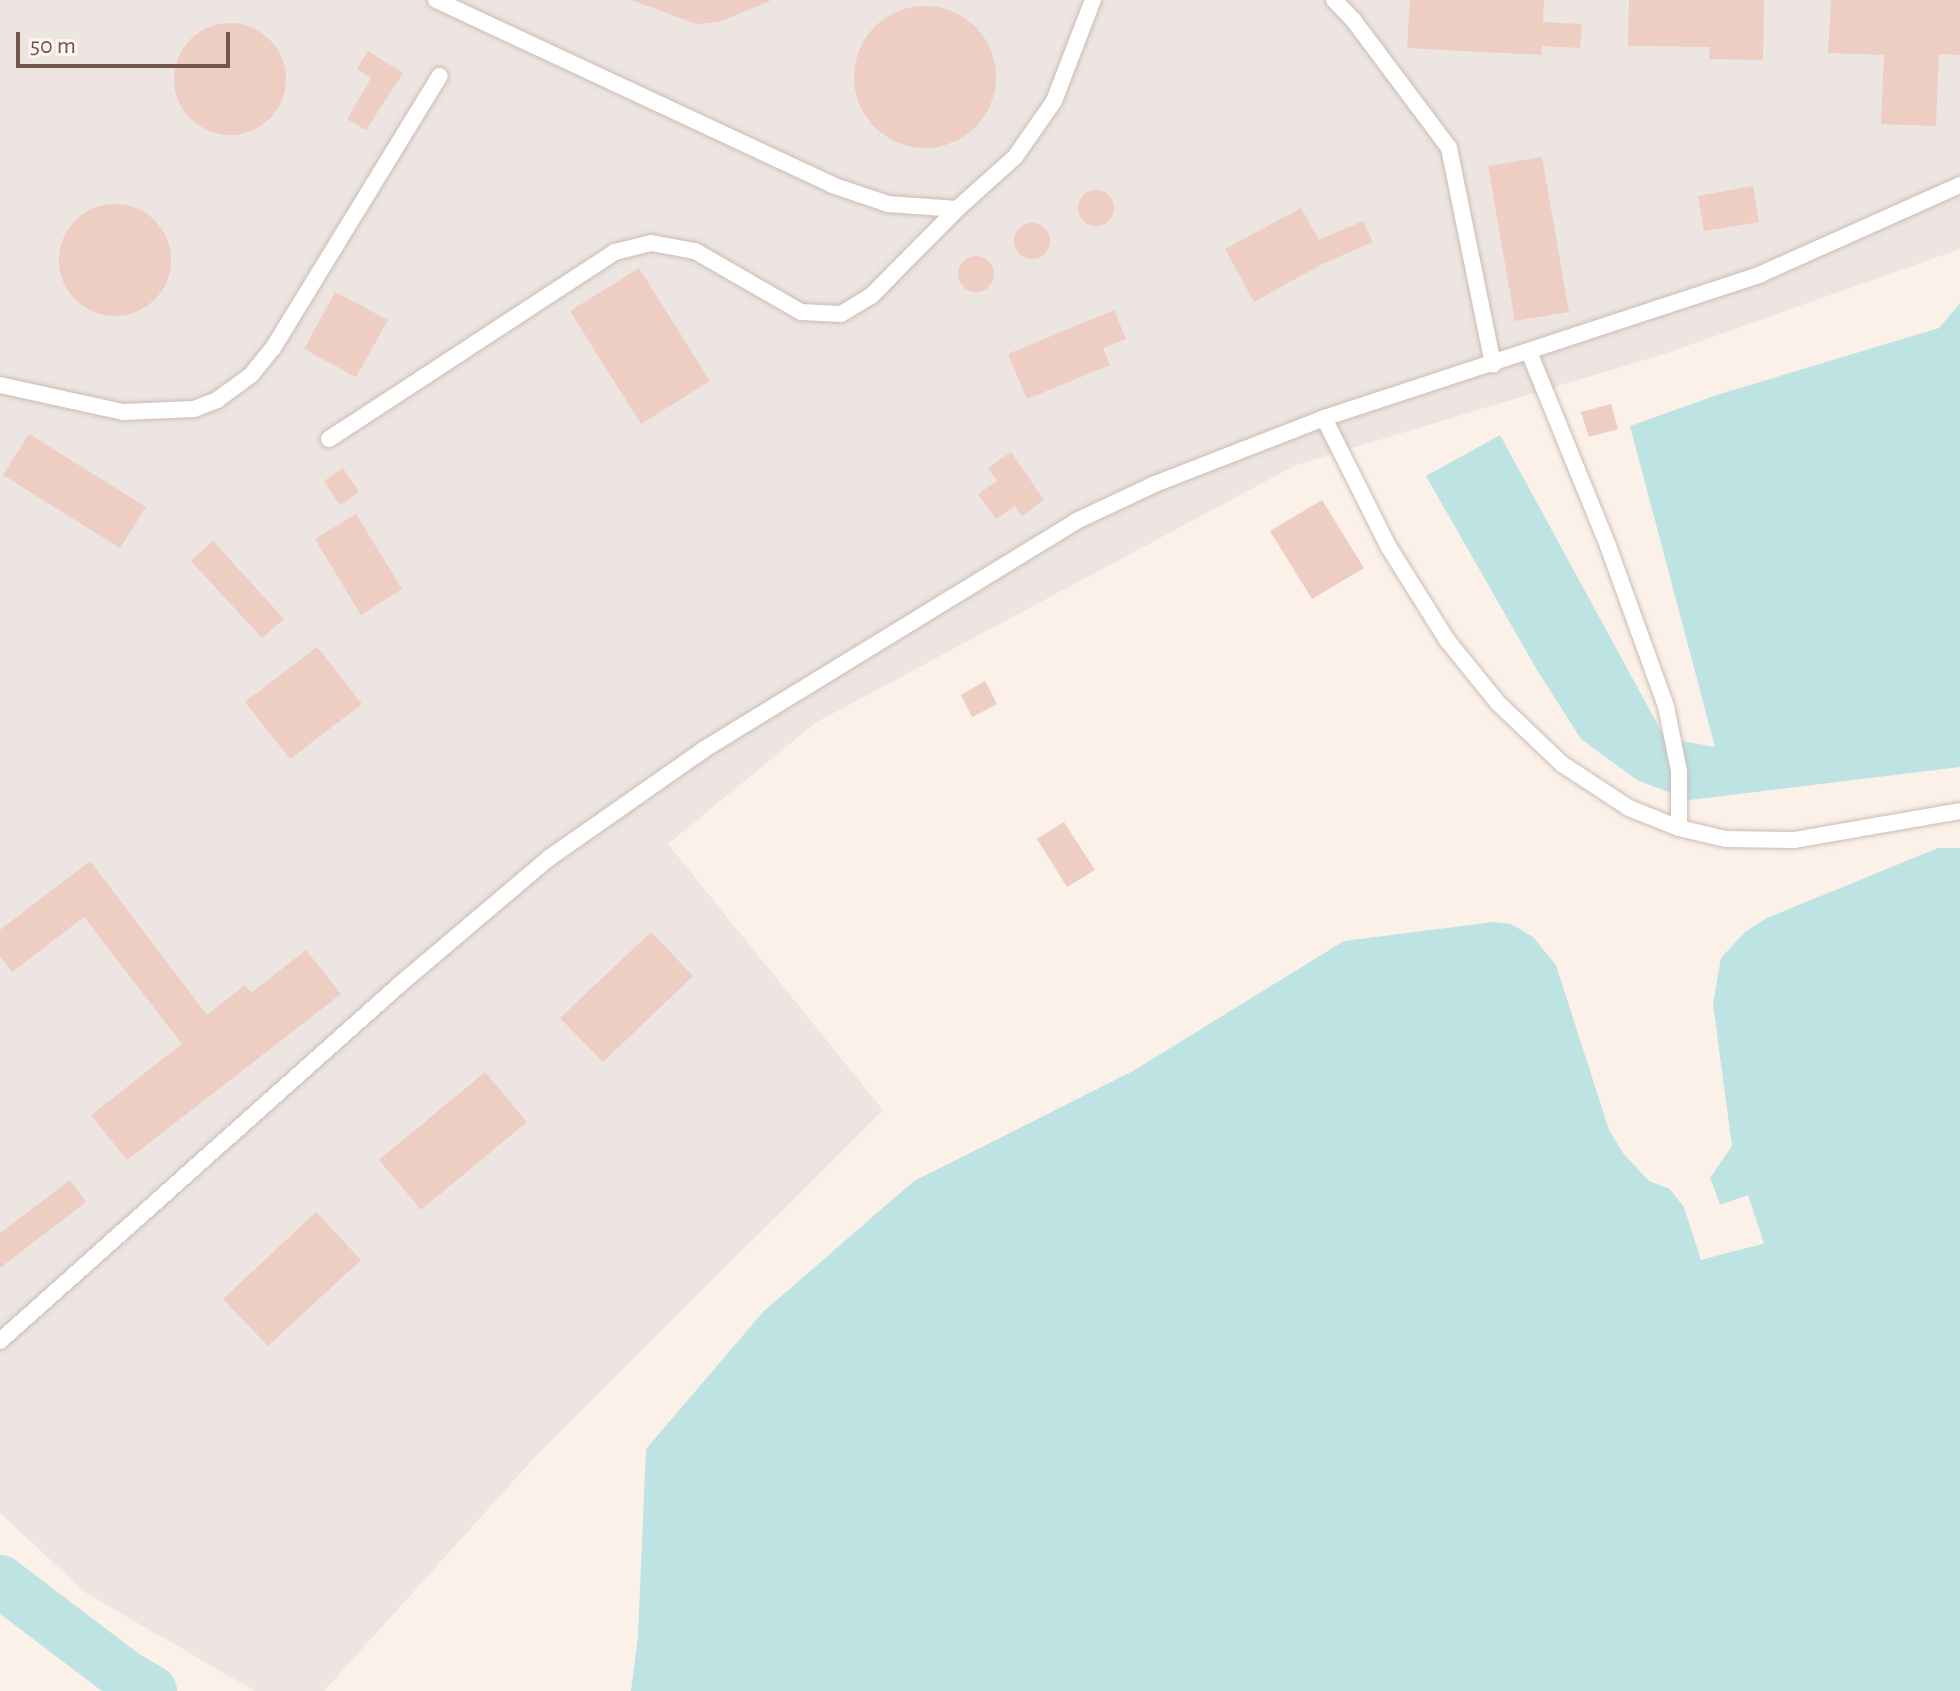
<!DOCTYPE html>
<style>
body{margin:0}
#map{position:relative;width:1960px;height:1691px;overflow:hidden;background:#fbf1e8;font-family:"Alegreya Sans",sans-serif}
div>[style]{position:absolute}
.industrial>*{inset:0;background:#ece5e1}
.water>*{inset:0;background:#bee3e3}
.pier>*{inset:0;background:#fbf1e8}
.river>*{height:52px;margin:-26px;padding:0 26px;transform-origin:26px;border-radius:26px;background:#bee3e3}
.building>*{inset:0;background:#eecdc2}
.round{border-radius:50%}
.roads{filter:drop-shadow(0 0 2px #cebab2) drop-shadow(0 0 2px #cebab2)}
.lane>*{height:16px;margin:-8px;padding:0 8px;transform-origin:8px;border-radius:8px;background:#fff}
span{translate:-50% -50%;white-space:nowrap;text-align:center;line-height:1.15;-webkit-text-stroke:6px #fef5ee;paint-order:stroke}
.scale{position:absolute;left:16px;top:32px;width:214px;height:36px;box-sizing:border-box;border:4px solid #73554e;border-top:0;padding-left:10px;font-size:24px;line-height:28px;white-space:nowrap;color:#73554e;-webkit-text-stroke:6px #fef5ee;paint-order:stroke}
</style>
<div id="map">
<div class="industrial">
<i style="clip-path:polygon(0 0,1960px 0,1960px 249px,1667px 353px,1296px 465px,815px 723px,668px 844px,883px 1110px,535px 1457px,324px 1691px,255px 1691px,86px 1593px,0 1513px)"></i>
</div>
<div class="water">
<i style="clip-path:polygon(1960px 303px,1960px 767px,1689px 800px,1637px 780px,1581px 739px,1537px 670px,1426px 476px,1500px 435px,1665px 738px,1715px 747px,1630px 426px,1717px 395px,1939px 328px)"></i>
<i style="clip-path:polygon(1938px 848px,1960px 848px,1960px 1691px,631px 1691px,638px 1636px,646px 1449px,763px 1312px,914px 1181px,1133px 1071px,1344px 941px,1494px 922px,1511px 924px,1533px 937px,1556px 965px,1609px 1130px,1623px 1153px,1649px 1181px,1670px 1189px,1684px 1207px,1701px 1259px,1763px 1244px,1748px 1196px,1720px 1205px,1710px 1178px,1732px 1146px,1713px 1004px,1721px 958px,1745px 932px,1767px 918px)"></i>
</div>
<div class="pier">
<i style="clip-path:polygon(1710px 1178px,1720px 1205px,1748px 1195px,1764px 1243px,1701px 1260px,1684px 1207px,1670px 1189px,1675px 1188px,1688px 1205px,1704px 1255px,1759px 1241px,1745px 1200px,1718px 1208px,1706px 1179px)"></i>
</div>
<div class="river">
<i style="left:0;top:1581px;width:157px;rotate:37.2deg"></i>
<i style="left:125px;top:1676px;width:30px;rotate:30deg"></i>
</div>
<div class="building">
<i style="clip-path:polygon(631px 0,769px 0,770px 1px,718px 22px,697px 24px)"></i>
<i style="clip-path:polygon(1410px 0,1544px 0,1543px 22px,1582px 24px,1580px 48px,1542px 46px,1541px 55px,1407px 48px)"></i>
<i style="clip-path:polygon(1629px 0,1764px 0,1763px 60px,1709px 59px,1710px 47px,1628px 46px)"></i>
<i style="clip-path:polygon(1831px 0,1960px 0,1960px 55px,1939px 54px,1936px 126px,1881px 124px,1884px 55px,1828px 53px)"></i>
<i class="round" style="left:854px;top:6px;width:142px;height:142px"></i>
<i class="round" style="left:174px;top:23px;width:112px;height:112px"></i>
<i style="clip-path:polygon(368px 51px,403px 73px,366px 130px,347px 119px,371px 78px,357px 69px)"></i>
<i style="clip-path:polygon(1542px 157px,1569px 312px,1515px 321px,1488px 166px)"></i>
<i style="clip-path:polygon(1753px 186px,1759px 222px,1704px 231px,1698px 196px)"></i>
<i class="round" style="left:1078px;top:190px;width:36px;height:36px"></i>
<i class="round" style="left:59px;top:204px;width:112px;height:112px"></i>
<i style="clip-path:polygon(1301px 208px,1319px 240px,1363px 221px,1373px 242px,1322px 264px,1254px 302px,1225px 249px)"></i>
<i class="round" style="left:1014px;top:223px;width:36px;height:36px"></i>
<i class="round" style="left:958px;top:256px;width:36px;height:36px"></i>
<i style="clip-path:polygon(639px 268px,710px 381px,641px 424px,570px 311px)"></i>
<i style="clip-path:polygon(335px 292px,388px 320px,356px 377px,304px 349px)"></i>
<i style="clip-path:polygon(1114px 310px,1126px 339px,1103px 348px,1110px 365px,1027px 399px,1008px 354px)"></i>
<i style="clip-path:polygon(1611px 404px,1618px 429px,1589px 437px,1581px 412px)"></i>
<i style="clip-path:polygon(29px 434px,146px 507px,120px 548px,3px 475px)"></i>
<i style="clip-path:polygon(1011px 452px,1044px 500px,1022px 516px,1015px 506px,996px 519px,978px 494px,997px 481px,988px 468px)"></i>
<i style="clip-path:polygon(343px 468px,359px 492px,340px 505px,324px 481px)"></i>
<i style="clip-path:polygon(1322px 500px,1364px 568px,1312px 599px,1270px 531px)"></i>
<i style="clip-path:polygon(356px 514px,402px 589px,361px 615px,315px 539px)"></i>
<i style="clip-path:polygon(213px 541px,284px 619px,262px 638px,191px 561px)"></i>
<i style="clip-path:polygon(317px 647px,362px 704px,290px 759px,245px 702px)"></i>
<i style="clip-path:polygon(985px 681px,997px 704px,972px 717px,961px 695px)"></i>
<i style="clip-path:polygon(1064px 822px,1095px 870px,1067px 887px,1037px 839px)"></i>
<i style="clip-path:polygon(90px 861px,207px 1015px,245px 985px,251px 993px,306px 950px,341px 994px,127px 1160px,91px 1115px,182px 1044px,84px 917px,12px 972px,0 956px,0 930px)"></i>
<i style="clip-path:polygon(651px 932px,693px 976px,603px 1062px,560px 1018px)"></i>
<i style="clip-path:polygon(485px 1072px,527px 1122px,421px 1210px,379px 1160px)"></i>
<i style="clip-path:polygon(70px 1180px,86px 1202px,0 1268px,0 1233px)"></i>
<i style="clip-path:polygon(316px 1212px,361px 1260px,268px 1346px,223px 1299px)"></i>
</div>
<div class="roads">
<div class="lane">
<i style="left:436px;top:0;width:437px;rotate:25deg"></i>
<i style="left:832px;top:185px;width:59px;rotate:18.7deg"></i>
<i style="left:888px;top:204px;width:69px;rotate:4.1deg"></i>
<i style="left:957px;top:209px;width:78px;rotate:-41.9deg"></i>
<i style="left:1015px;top:157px;width:68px;rotate:-55.1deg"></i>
<i style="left:1054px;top:101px;width:108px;rotate:-68.9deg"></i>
<i style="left:1334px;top:0;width:29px;rotate:46deg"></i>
<i style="left:1354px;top:21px;width:159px;rotate:53.2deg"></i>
<i style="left:1449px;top:148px;width:221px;rotate:78.5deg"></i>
<i style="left:1529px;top:352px;width:209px;rotate:67.8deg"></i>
<i style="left:1608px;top:546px;width:170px;rotate:70.1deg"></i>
<i style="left:1666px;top:706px;width:66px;rotate:78.7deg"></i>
<i style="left:1679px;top:771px;width:57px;rotate:90deg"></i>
<i style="left:0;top:385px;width:126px;rotate:12.4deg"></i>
<i style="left:123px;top:412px;width:71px;rotate:-2.4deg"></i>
<i style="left:194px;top:409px;width:25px;rotate:-21deg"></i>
<i style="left:217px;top:400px;width:42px;rotate:-36.3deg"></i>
<i style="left:251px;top:375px;width:35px;rotate:-51deg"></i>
<i style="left:273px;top:348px;width:319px;rotate:-58.5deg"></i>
<i style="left:1324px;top:418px;width:143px;rotate:63.4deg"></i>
<i style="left:1388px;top:546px;width:111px;rotate:57.9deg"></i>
<i style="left:1447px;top:640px;width:81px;rotate:51deg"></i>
<i style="left:1498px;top:703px;width:88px;rotate:43.6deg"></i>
<i style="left:1562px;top:764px;width:80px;rotate:33.3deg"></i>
<i style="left:1629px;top:808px;width:54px;rotate:21.8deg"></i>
<i style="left:1679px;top:828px;width:48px;rotate:13.2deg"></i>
<i style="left:1726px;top:839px;width:68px;rotate:0.8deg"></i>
<i style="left:1794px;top:840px;width:169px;rotate:-9.9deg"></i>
<i style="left:329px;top:439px;width:342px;rotate:-33.2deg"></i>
<i style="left:615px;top:252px;width:37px;rotate:-14deg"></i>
<i style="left:651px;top:243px;width:45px;rotate:10.3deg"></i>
<i style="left:695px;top:251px;width:122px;rotate:29.9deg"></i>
<i style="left:801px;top:312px;width:40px;rotate:2.9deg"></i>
<i style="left:841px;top:314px;width:35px;rotate:-31deg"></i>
<i style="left:871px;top:296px;width:122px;rotate:-45.3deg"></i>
<i style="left:0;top:1341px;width:533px;rotate:-41.73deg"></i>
<i style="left:398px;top:986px;width:198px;rotate:-40.3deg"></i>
<i style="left:549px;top:858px;width:188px;rotate:-35deg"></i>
<i style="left:703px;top:750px;width:438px;rotate:-31.5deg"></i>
<i style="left:1076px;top:521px;width:87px;rotate:-25.1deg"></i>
<i style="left:1155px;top:484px;width:181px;rotate:-21.3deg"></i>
<i style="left:1324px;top:418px;width:460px;rotate:-18.2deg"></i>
<i style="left:1761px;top:274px;width:218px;rotate:-24.1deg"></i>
</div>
</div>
<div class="scale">50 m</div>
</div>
